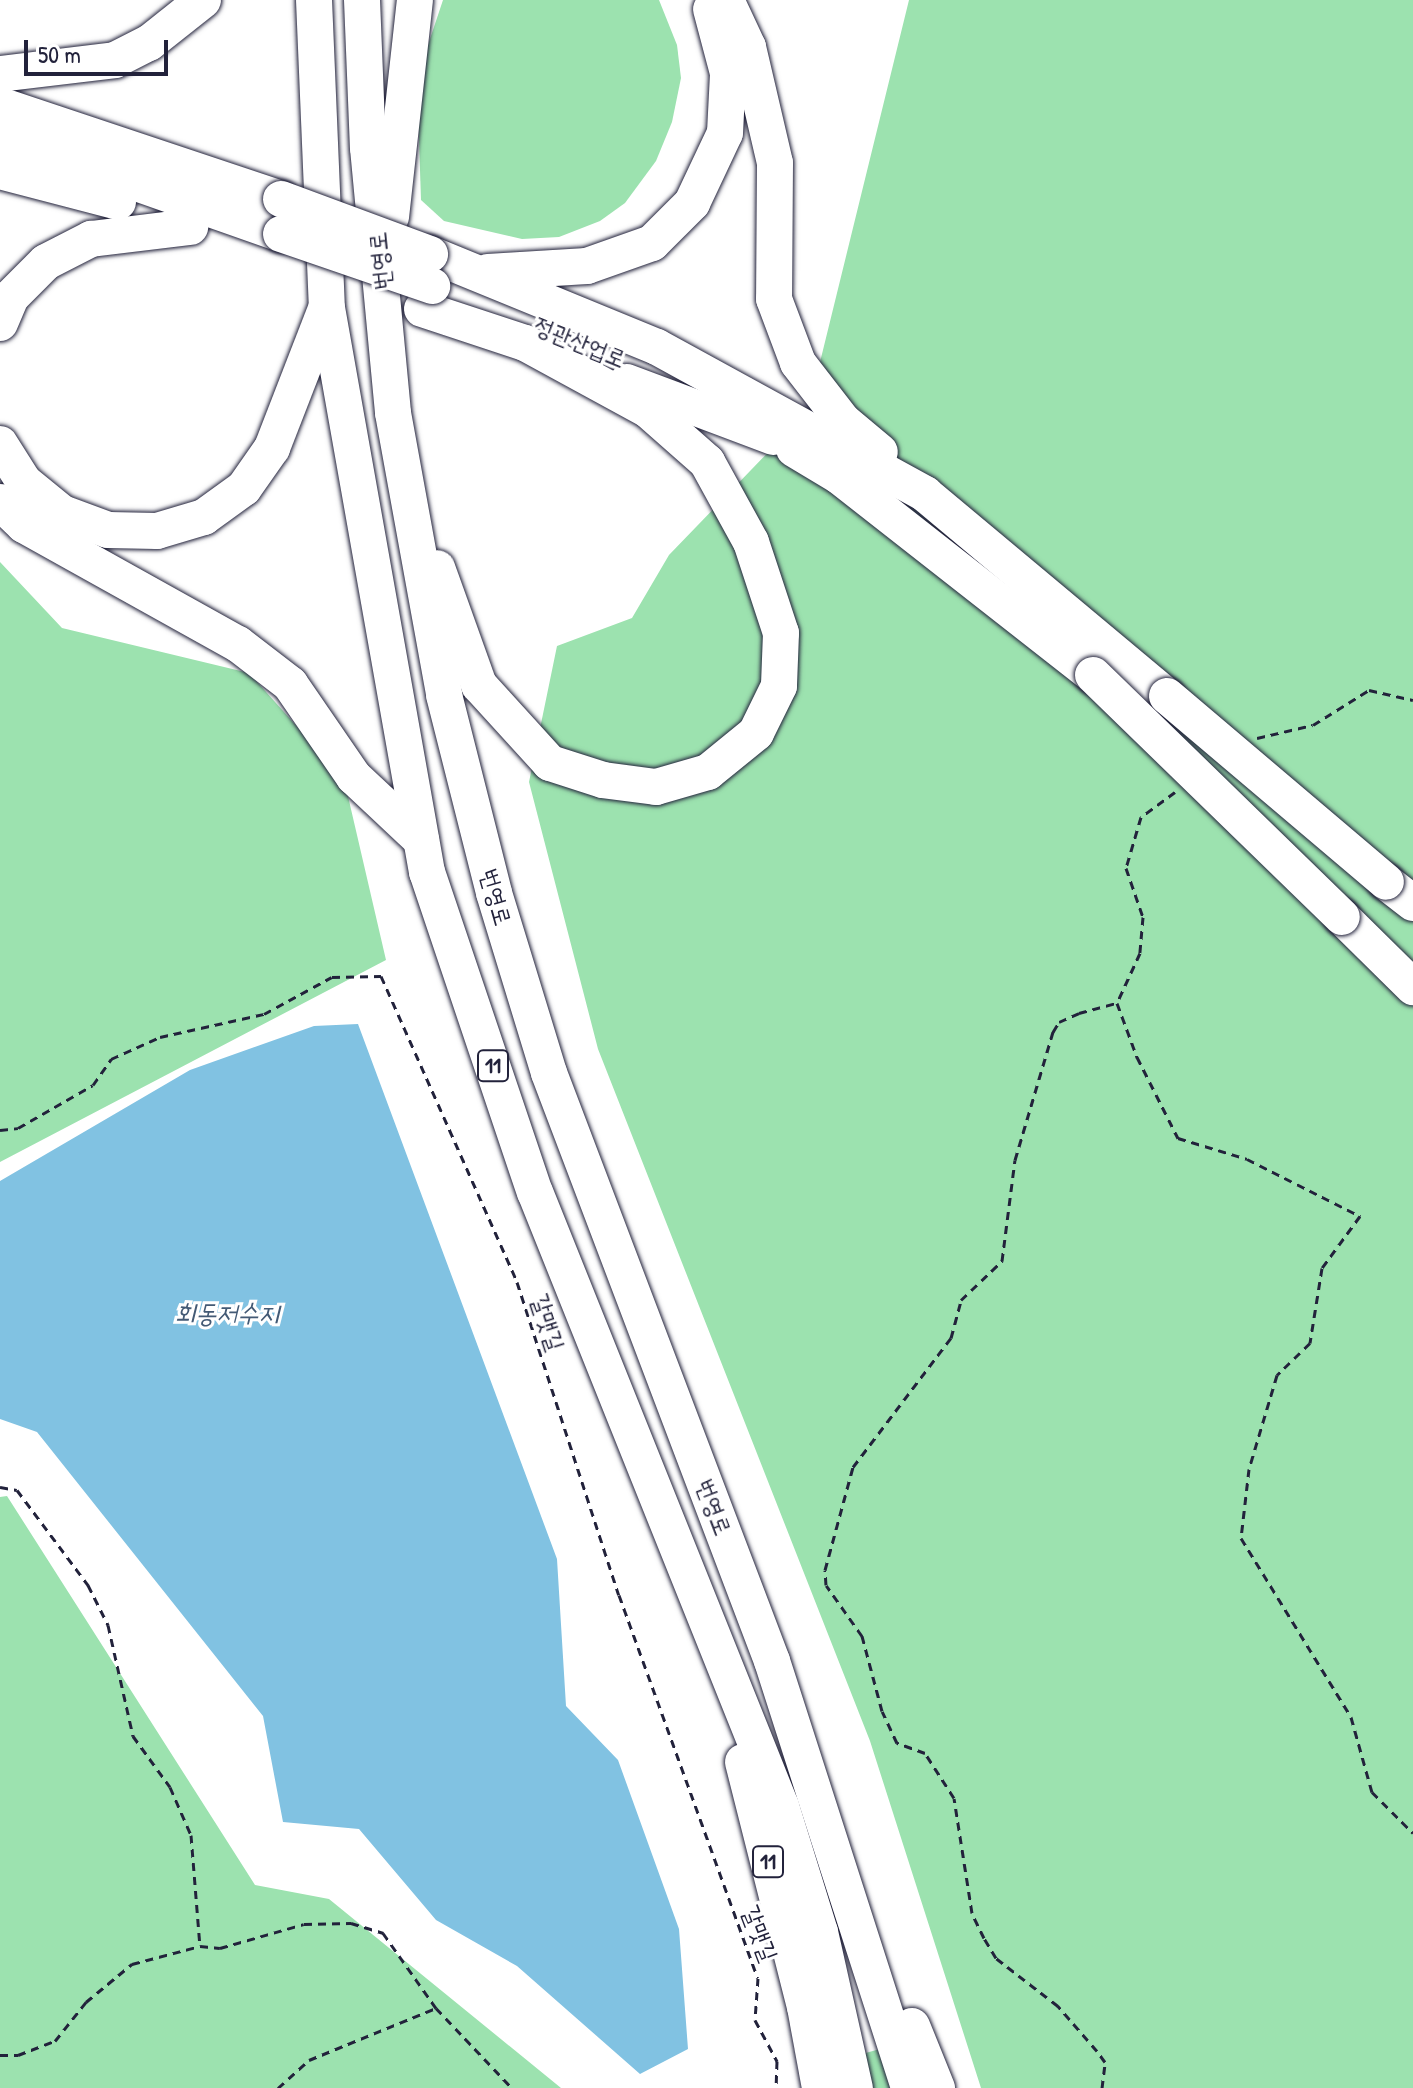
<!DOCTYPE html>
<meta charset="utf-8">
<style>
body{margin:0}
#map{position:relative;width:1413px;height:2088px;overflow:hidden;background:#fff;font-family:"Patrick Hand","Poor Story",sans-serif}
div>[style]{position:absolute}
.green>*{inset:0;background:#9ce2af}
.water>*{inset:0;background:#81c2e2}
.path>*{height:3px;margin-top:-1.5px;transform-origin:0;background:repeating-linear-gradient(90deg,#22223b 0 8px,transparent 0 14px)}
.roads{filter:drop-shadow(0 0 2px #22223b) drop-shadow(0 0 2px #22223b)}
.trunk>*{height:36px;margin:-18px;padding:0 18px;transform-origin:18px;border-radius:18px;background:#fff}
.bridges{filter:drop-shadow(0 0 2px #22223b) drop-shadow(0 0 2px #22223b)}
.trunk-bridge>*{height:36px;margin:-18px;padding:0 18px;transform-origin:18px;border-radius:18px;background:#fff}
span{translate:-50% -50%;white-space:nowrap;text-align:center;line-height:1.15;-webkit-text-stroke:6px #fff;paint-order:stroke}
.shield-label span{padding:2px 6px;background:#fff;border:2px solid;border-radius:6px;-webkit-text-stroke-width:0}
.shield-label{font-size:22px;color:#22223b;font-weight:700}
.street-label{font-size:24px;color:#22223b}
.water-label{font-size:26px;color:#435a75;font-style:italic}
.scale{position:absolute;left:24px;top:40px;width:144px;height:36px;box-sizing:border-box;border:4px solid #22223b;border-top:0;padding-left:10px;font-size:24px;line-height:28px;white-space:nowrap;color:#22223b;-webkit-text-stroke:6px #fff;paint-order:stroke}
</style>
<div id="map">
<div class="green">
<i style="clip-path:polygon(443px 0,659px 0,677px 45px,681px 78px,672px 122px,656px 161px,625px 203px,600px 221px,559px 237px,522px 239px,444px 221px,421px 200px,417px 78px)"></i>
<i style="clip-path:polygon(909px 0,1413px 0,1413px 2088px,981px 2088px,870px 1741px,598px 1049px,529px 782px,557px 646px,632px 618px,669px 555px,808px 411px)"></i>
<i style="clip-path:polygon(0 562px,62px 628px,249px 673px,344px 779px,386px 960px,0 1162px)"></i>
<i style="clip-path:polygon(7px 1496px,255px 1885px,329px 1899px,561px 2088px,0 2088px,0 1497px)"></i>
<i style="clip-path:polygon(880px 2049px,890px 2088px,869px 2088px,862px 2054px)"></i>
</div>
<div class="water">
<i style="clip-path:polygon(358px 1024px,557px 1559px,566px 1706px,618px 1760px,679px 1929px,688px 2049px,640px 2074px,517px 1966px,436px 1920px,359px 1829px,283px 1822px,263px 1716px,37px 1432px,0 1419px,0 1181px,190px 1070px,314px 1026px)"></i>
</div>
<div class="path">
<i style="left:1257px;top:738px;width:57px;rotate:-13.1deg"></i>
<i style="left:1313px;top:725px;width:66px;rotate:-32deg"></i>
<i style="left:1369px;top:690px;width:45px;rotate:12.8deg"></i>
<i style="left:1175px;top:792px;width:42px;rotate:143.7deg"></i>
<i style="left:1141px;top:817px;width:53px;rotate:106.4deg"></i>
<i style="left:1126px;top:868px;width:52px;rotate:70.9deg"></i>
<i style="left:1143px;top:917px;width:36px;rotate:95deg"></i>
<i style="left:1140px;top:953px;width:55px;rotate:114.7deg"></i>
<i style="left:1117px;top:1003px;width:58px;rotate:69.7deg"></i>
<i style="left:1137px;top:1057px;width:91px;rotate:63.2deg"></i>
<i style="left:1178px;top:1138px;width:72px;rotate:16.9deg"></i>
<i style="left:1247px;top:1159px;width:127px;rotate:26.8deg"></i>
<i style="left:1360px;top:1216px;width:64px;rotate:126.2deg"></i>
<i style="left:1322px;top:1268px;width:76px;rotate:99.1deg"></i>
<i style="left:1310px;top:1343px;width:46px;rotate:135.9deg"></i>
<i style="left:1277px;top:1375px;width:98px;rotate:106.6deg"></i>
<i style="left:1249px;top:1469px;width:69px;rotate:96.6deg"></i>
<i style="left:1241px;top:1538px;width:210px;rotate:58.4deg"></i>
<i style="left:1351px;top:1717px;width:78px;rotate:74.4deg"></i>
<i style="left:1372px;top:1792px;width:58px;rotate:45deg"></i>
<i style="left:0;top:1130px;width:18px;rotate:-6deg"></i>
<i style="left:18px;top:1128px;width:86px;rotate:-29.8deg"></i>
<i style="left:93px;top:1085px;width:32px;rotate:-55deg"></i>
<i style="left:111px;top:1059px;width:54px;rotate:-24.2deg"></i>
<i style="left:160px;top:1037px;width:107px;rotate:-12.5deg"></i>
<i style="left:264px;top:1014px;width:77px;rotate:-28.6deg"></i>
<i style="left:332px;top:977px;width:49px;rotate:-1.2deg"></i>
<i style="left:381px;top:976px;width:335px;rotate:66deg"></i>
<i style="left:517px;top:1282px;width:329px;rotate:72deg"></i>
<i style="left:619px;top:1595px;width:407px;rotate:70.1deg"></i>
<i style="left:758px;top:1978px;width:42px;rotate:94.1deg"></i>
<i style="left:755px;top:2020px;width:47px;rotate:61.8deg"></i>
<i style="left:777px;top:2061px;width:27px;rotate:92deg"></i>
<i style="left:0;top:1487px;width:17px;rotate:10deg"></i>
<i style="left:17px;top:1490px;width:119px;rotate:53.2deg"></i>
<i style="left:88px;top:1585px;width:45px;rotate:63.4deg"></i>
<i style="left:108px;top:1625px;width:114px;rotate:77.3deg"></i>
<i style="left:133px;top:1736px;width:63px;rotate:54deg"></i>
<i style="left:170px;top:1787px;width:52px;rotate:66.4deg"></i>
<i style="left:191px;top:1835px;width:111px;rotate:85.4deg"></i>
<i style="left:200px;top:1946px;width:20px;rotate:6deg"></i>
<i style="left:220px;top:1948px;width:87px;rotate:-15.9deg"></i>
<i style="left:304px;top:1924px;width:47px;rotate:-1.2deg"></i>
<i style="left:351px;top:1923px;width:34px;rotate:17deg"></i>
<i style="left:383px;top:1933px;width:92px;rotate:54.8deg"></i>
<i style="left:436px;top:2008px;width:110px;rotate:46.5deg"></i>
<i style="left:0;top:2055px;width:18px"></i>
<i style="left:18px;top:2055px;width:40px;rotate:-21deg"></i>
<i style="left:55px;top:2041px;width:50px;rotate:-51.5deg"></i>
<i style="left:86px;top:2002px;width:60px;rotate:-39.6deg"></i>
<i style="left:132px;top:1964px;width:70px;rotate:-14.8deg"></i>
<i style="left:278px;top:2088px;width:42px;rotate:-42.1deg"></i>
<i style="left:309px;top:2060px;width:137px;rotate:-22.3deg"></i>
<i style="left:1102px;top:2088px;width:26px;rotate:-83deg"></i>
<i style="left:1105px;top:2062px;width:14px;rotate:-126deg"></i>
<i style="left:1097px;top:2051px;width:60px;rotate:-130.9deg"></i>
<i style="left:1058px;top:2006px;width:78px;rotate:-142.3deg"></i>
<i style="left:996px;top:1958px;width:23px;rotate:-121deg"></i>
<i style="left:984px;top:1938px;width:28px;rotate:-116deg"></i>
<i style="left:972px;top:1913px;width:116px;rotate:-98.9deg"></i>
<i style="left:954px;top:1798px;width:54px;rotate:-122.8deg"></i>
<i style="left:925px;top:1753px;width:30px;rotate:-160deg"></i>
<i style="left:897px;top:1743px;width:35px;rotate:-115deg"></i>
<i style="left:882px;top:1711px;width:78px;rotate:-104.9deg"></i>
<i style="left:862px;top:1636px;width:62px;rotate:-125.2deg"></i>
<i style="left:826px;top:1585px;width:15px;rotate:-94deg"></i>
<i style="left:825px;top:1570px;width:107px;rotate:-74.8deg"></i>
<i style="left:853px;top:1467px;width:162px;rotate:-52.8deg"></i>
<i style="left:951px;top:1338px;width:39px;rotate:-75deg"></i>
<i style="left:961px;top:1300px;width:57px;rotate:-43.6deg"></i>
<i style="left:1002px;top:1261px;width:102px;rotate:-82.7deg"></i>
<i style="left:1015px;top:1160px;width:134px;rotate:-73.5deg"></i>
<i style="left:1053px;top:1032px;width:12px;rotate:-59deg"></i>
<i style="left:1059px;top:1022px;width:22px;rotate:-24deg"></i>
<i style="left:1079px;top:1013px;width:39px;rotate:-15deg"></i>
</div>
<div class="roads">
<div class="trunk">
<i style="left:314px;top:0;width:308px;rotate:87.6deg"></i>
<i style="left:327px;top:308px;width:573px;rotate:79.95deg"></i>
<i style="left:427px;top:872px;width:338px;rotate:71.4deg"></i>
<i style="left:535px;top:1192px;width:661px;rotate:68.17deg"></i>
<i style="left:781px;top:1806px;width:132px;rotate:72.8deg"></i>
<i style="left:820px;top:1932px;width:160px;rotate:77.4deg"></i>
<i style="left:362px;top:0;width:148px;rotate:87.7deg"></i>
<i style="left:368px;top:148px;width:266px;rotate:84.6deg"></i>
<i style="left:393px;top:413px;width:287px;rotate:79.7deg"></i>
<i style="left:444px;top:695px;width:204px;rotate:75.8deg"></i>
<i style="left:494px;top:893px;width:188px;rotate:73deg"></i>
<i style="left:549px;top:1073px;width:629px;rotate:69.23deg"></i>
<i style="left:772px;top:1661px;width:448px;rotate:72.2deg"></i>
<i style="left:726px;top:0;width:52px;rotate:64.9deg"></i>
<i style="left:748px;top:47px;width:119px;rotate:76.9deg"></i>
<i style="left:775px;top:163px;width:136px;rotate:90.4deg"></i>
<i style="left:774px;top:299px;width:68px;rotate:69.4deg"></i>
<i style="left:798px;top:363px;width:73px;rotate:52.2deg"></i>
<i style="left:843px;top:421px;width:48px;rotate:40deg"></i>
<i style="left:0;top:74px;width:116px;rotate:-6.9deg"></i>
<i style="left:115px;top:60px;width:38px;rotate:-27deg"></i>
<i style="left:149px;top:43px;width:69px;rotate:-38.5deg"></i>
<i style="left:0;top:105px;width:296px;rotate:18.5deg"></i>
<i style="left:0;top:135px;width:298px;rotate:19.4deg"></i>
<i style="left:0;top:171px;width:122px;rotate:14.7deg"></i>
<i style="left:391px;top:217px;width:218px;rotate:-83.7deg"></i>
<i style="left:430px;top:254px;width:245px;rotate:22.3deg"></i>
<i style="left:657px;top:347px;width:306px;rotate:28.7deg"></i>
<i style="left:925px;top:494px;width:315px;rotate:39.9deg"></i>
<i style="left:488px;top:272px;width:99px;rotate:-3.5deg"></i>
<i style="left:587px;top:266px;width:69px;rotate:-19.5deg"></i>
<i style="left:652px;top:243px;width:57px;rotate:-45deg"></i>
<i style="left:692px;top:203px;width:77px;rotate:-64.8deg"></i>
<i style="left:725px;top:133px;width:60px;rotate:-87.1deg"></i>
<i style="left:728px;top:73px;width:66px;rotate:-104.9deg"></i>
<i style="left:422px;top:309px;width:108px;rotate:18.3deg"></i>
<i style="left:525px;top:343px;width:140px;rotate:28.6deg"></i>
<i style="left:648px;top:410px;width:79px;rotate:41.4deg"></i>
<i style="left:707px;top:462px;width:91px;rotate:61.2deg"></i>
<i style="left:751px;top:542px;width:96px;rotate:71.8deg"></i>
<i style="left:781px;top:633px;width:53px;rotate:92.2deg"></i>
<i style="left:779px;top:686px;width:52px;rotate:116.1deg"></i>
<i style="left:756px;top:733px;width:62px;rotate:140.9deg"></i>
<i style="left:708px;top:772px;width:54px;rotate:163.9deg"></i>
<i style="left:656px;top:787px;width:53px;rotate:-172.5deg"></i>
<i style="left:603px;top:780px;width:56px;rotate:-162.2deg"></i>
<i style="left:550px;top:763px;width:105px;rotate:-132.3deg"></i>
<i style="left:479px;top:685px;width:124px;rotate:-109.7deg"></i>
<i style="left:0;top:323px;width:28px;rotate:-67deg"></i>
<i style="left:11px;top:297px;width:49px;rotate:-45deg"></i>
<i style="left:46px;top:262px;width:51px;rotate:-27.1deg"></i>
<i style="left:91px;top:239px;width:100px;rotate:-6.9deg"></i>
<i style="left:627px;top:382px;width:156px;rotate:20.6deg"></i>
<i style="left:0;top:444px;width:45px;rotate:57.7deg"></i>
<i style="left:24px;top:482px;width:49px;rotate:39.2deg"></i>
<i style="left:62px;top:513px;width:49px;rotate:20.3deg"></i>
<i style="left:108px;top:530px;width:49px;rotate:1.2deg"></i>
<i style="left:157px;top:531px;width:49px;rotate:-16.6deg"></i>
<i style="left:204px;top:517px;width:49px;rotate:-35.9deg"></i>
<i style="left:244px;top:488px;width:49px;rotate:-55deg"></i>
<i style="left:272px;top:448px;width:149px;rotate:-68.8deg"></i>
<i style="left:794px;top:449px;width:52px;rotate:31deg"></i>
<i style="left:839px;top:476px;width:323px;rotate:38.1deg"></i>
<i style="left:0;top:502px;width:33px;rotate:44deg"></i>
<i style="left:24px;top:525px;width:245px;rotate:29.1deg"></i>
<i style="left:238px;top:644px;width:66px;rotate:37.6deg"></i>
<i style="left:290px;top:684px;width:113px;rotate:55.5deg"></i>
<i style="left:354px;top:777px;width:92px;rotate:43.2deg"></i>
<i style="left:1386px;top:882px;width:34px;rotate:38deg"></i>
<i style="left:1342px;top:917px;width:100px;rotate:44.6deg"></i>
<i style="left:743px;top:1762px;width:253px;rotate:75.8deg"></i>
<i style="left:805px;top:2007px;width:82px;rotate:79.5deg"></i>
<i style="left:912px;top:2026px;width:67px;rotate:68deg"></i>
</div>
</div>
<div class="bridges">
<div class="trunk-bridge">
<i style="left:281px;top:199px;width:159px;rotate:20.3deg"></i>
<i style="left:281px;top:234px;width:160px;rotate:19deg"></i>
<i style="left:1093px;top:675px;width:347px;rotate:44.2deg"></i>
<i style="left:1167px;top:696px;width:287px;rotate:40.3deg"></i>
</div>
</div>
<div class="shield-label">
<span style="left:493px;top:1066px">11</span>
<span style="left:768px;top:1862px">11</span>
</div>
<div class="street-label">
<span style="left:380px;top:261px;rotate:-96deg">번영로</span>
<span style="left:580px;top:342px;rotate:22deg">정관산업로</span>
<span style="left:496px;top:897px;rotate:74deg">번영로</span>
<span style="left:548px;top:1322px;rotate:72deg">갈맷길</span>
<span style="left:714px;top:1507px;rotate:69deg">번영로</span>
<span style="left:760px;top:1933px;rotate:69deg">갈맷길</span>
</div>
<div class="water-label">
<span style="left:227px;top:1313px">회동저수지</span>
</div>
<div class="scale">50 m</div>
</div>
